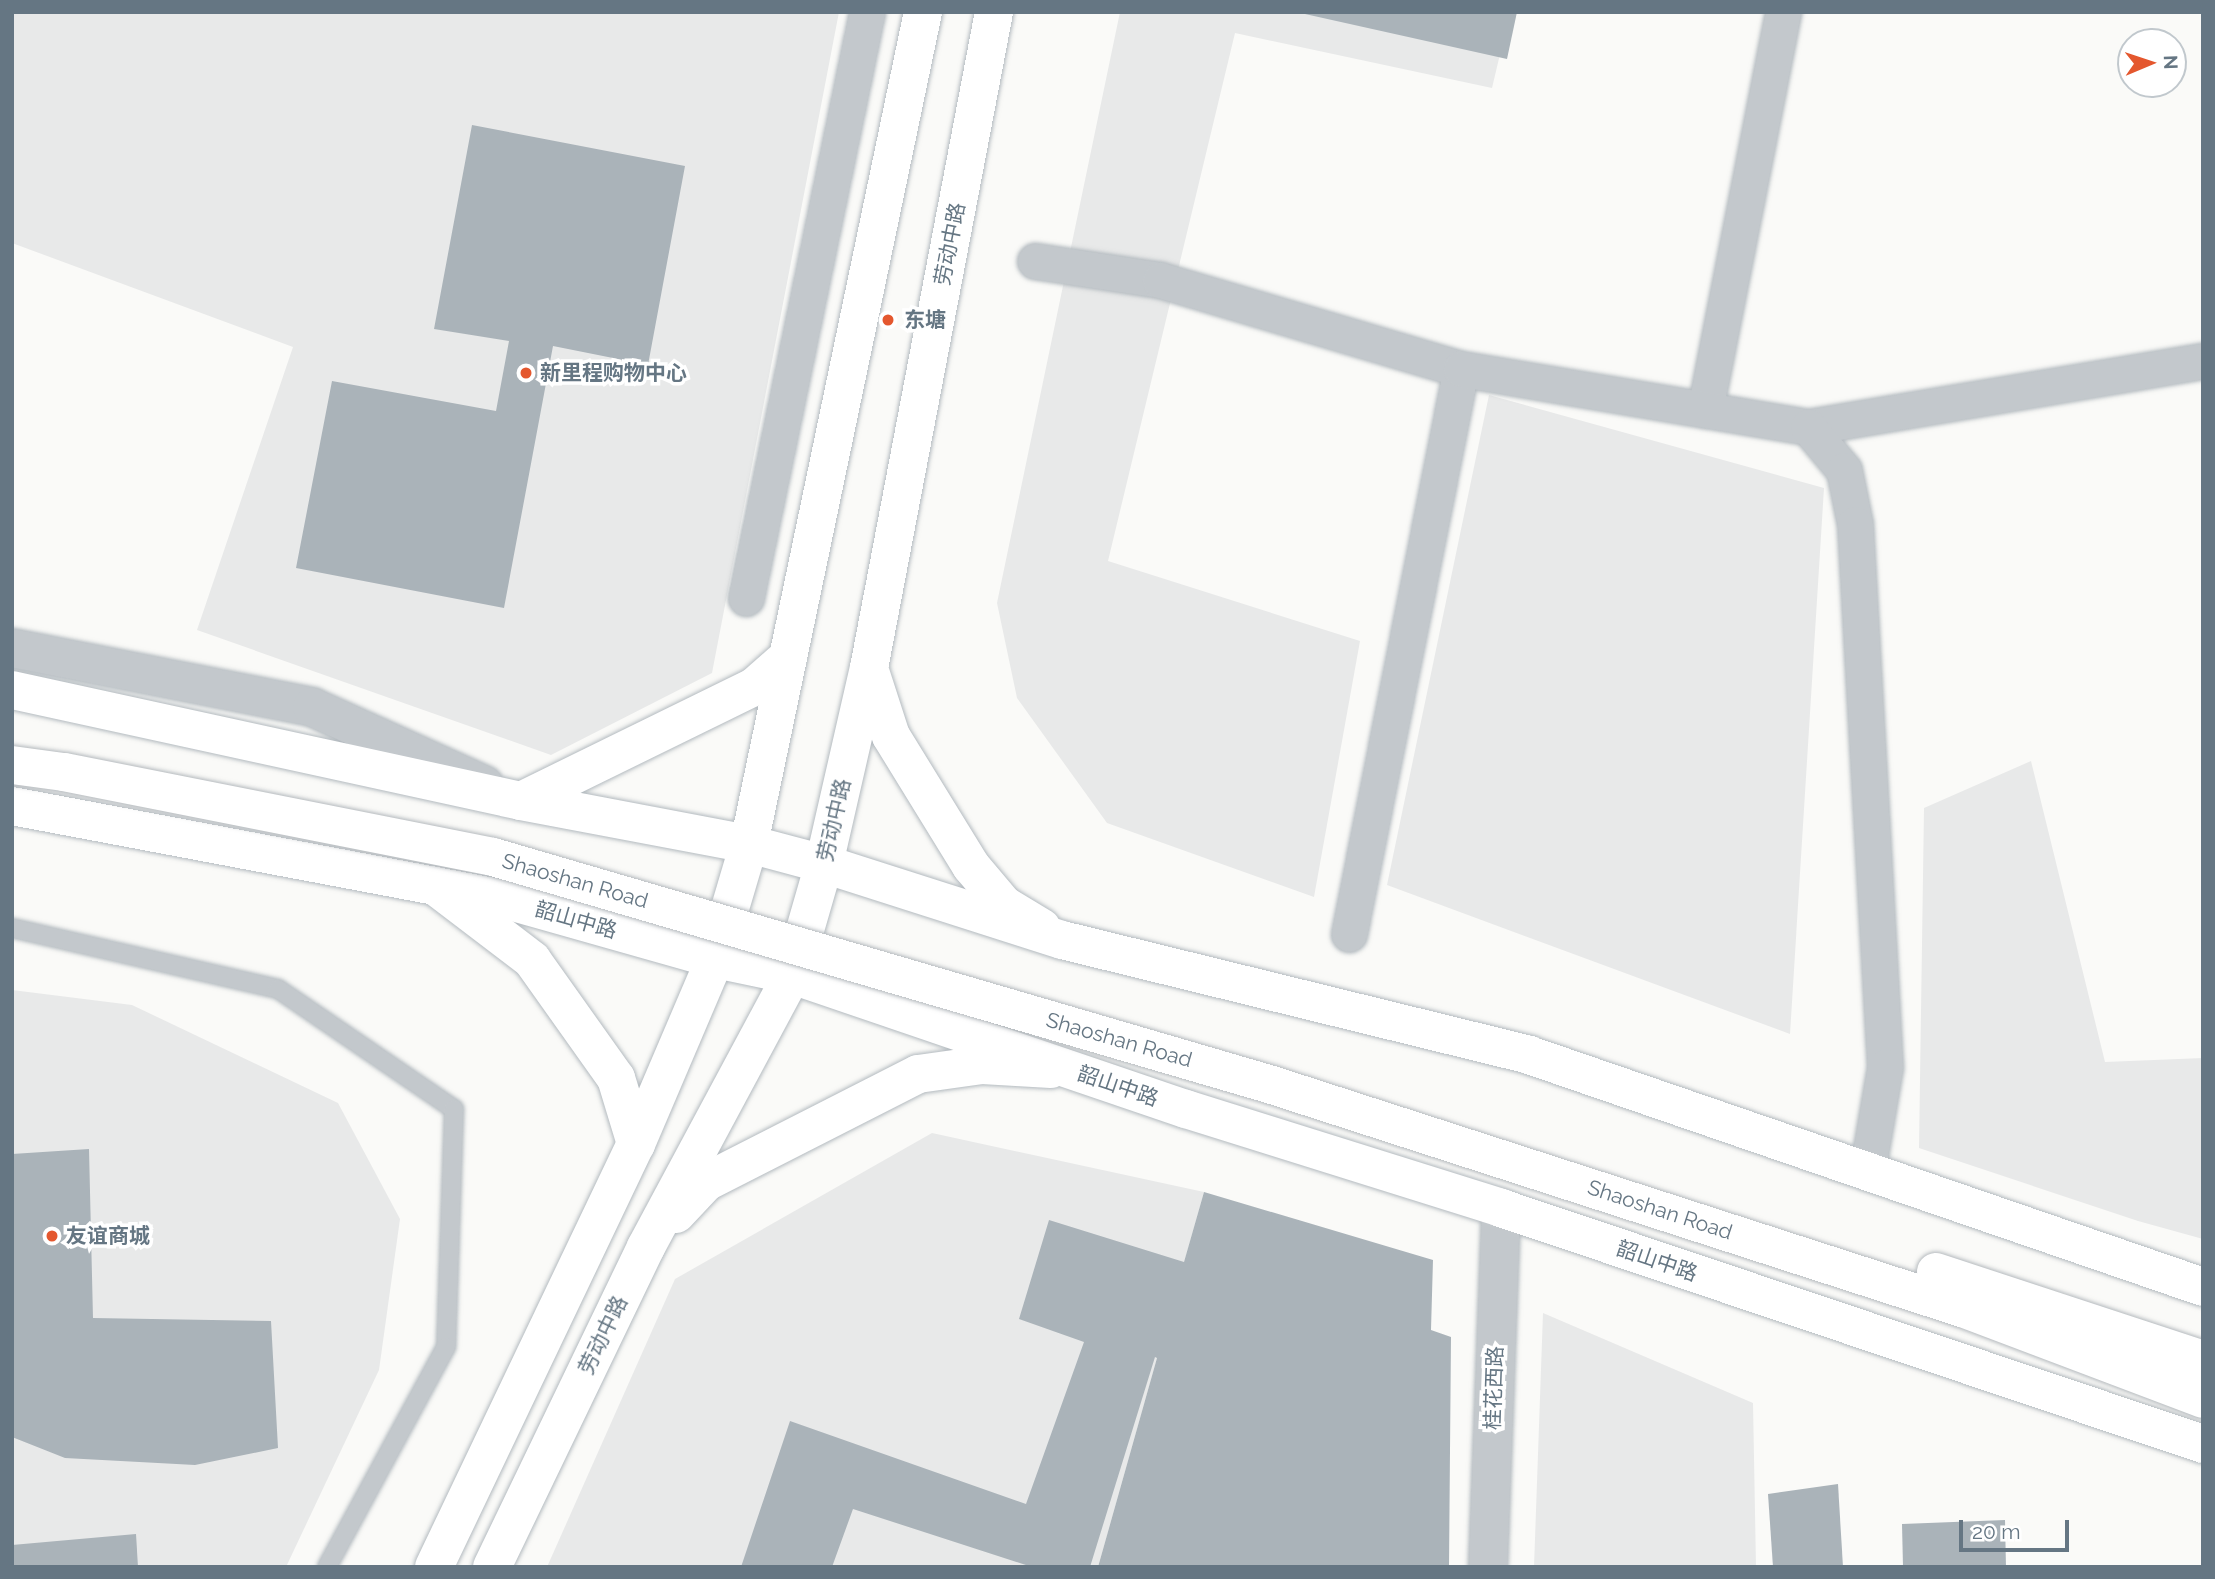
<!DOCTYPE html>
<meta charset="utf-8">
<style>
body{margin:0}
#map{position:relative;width:2215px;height:1579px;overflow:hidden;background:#fafaf8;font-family:Raleway,"Noto Sans SC",sans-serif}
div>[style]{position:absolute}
.built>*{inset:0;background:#e8e9e9}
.building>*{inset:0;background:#aab3b9}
.roads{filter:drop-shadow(0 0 2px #b3babf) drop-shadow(0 0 2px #b3babf)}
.service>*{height:18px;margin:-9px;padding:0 9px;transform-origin:9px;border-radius:9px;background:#c3c8cc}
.minor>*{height:35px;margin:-17.5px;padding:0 17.5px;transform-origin:17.5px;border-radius:17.5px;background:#c3c8cc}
.tertiary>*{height:38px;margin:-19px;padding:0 19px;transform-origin:19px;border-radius:19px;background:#c3c8cc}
.secondary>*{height:38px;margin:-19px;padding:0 19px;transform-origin:19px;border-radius:19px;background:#fff}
.primary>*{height:38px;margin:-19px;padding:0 19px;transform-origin:19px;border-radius:19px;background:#fff}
.bridges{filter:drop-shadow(0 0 2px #b5babe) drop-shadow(0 0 2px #b5babe)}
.primary-bridge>*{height:38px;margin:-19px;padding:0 19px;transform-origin:19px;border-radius:19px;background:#fff}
.dots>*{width:19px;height:19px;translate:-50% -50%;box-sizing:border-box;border:4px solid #fff;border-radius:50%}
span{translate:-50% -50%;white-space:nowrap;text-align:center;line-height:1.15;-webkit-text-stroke:7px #fff;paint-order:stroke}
.street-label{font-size:21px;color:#657683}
.poi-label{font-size:21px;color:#657683;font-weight:700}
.left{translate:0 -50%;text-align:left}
.frame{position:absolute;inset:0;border:14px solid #657683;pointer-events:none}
.north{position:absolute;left:2117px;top:28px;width:70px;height:70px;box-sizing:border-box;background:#fff;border:2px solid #c1c8cd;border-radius:50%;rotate:88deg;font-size:19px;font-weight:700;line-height:28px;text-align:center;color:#657683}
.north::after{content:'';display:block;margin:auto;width:24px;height:32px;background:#e4572e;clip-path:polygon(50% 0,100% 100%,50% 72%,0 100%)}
.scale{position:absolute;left:1959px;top:1520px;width:110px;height:32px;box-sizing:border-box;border:4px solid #657683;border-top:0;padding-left:9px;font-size:21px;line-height:24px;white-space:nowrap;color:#657683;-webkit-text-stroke:5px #fff;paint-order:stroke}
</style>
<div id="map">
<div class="built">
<i style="clip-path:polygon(12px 12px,839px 12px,712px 673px,551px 755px,197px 630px,293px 347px,12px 243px)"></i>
<i style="clip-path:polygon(1120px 12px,1510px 12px,1492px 88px,1235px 33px,1108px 561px,1360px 641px,1314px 897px,1107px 823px,1017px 698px,997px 603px)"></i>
<i style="clip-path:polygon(1489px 395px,1824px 488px,1790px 1034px,1387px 885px)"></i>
<i style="clip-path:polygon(2031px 761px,2105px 1062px,2203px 1058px,2203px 1239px,2138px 1221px,1919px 1148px,1924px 808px)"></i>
<i style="clip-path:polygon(12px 990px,132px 1005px,338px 1103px,400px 1219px,379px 1370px,286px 1567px,12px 1567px)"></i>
<i style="clip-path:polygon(932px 1133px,1204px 1192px,1098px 1567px,547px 1567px,675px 1279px)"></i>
<i style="clip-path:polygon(1543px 1313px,1753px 1403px,1756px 1567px,1534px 1567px)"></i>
</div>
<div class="building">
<i style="clip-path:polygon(1296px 12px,1517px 12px,1507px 59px)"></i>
<i style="clip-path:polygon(472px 125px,685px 166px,648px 365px,553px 346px,504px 608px,296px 568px,332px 381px,496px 411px,509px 341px,434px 329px)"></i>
<i style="clip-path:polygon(89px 1149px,93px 1318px,271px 1321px,278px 1448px,195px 1465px,65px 1458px,12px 1437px,12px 1154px)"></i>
<i style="clip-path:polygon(1204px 1192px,1433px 1260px,1431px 1330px,1451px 1337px,1449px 1567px,1098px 1567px,1157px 1358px,1155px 1357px,1090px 1567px,1032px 1567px,853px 1509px,832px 1567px,741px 1567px,790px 1421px,1026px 1504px,1084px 1342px,1019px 1319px,1049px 1220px,1184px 1262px)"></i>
<i style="clip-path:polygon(1838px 1484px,1843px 1567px,1773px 1567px,1768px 1494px)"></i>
<i style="clip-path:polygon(2005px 1520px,2006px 1567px,1903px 1567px,1902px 1524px)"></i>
<i style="clip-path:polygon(136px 1534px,138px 1567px,12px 1567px,12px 1545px)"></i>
</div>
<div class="roads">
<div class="service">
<i style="left:12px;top:928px;width:273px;rotate:12.9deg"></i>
<i style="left:278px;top:989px;width:213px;rotate:34.3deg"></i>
<i style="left:454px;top:1109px;width:238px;rotate:91.9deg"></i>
<i style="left:446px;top:1347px;width:250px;rotate:118.4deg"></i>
</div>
<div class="minor">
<i style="left:1035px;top:261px;width:126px;rotate:8.6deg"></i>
<i style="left:1160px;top:280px;width:314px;rotate:16.5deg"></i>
<i style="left:1705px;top:410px;width:406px;rotate:-78.9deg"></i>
<i style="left:1808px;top:427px;width:400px;rotate:-9.5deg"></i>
<i style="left:746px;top:598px;width:598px;rotate:-78.33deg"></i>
<i style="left:1349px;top:934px;width:576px;rotate:-78.79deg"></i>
<i style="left:1461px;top:369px;width:352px;rotate:9.5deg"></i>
<i style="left:1808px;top:427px;width:56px;rotate:50.1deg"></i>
<i style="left:1844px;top:470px;width:55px;rotate:78.5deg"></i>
<i style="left:1855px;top:524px;width:544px;rotate:86.84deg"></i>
<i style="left:1885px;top:1067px;width:107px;rotate:99.7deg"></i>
</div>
<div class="tertiary">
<i style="left:12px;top:648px;width:306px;rotate:11.1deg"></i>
<i style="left:312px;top:707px;width:189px;rotate:24.4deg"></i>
<i style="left:1488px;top:1567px;width:359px;rotate:-87.9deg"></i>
</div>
<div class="secondary">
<i style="left:869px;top:668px;width:71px;rotate:72.1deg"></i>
<i style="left:891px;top:736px;width:153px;rotate:58.4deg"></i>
<i style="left:971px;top:866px;width:51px;rotate:49.8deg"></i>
<i style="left:1004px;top:905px;width:44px;rotate:31.2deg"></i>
<i style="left:521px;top:801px;width:259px;rotate:-26.1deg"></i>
<i style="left:754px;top:687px;width:45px;rotate:-41.4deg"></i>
<i style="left:435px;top:886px;width:122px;rotate:37.3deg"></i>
<i style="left:532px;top:960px;width:145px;rotate:54.6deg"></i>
<i style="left:616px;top:1078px;width:69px;rotate:73.1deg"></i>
<i style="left:676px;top:1214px;width:44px;rotate:-46.8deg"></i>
<i style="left:706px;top:1182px;width:238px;rotate:-27deg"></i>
<i style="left:918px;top:1074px;width:65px;rotate:-8deg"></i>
<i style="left:982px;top:1065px;width:69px;rotate:3.3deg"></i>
<i style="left:434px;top:1567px;width:469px;rotate:-64.5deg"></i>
<i style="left:636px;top:1144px;width:201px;rotate:-66.9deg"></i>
<i style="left:715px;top:959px;width:120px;rotate:-73.5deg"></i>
<i style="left:749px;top:844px;width:850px;rotate:-78.19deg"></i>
<i style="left:492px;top:1567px;width:355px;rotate:-64.3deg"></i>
<i style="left:646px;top:1247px;width:309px;rotate:-61.8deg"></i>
<i style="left:792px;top:975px;width:116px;rotate:-73.9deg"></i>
<i style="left:824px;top:864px;width:201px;rotate:-77.1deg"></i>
<i style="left:869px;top:668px;width:668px;rotate:-79.21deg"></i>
</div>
<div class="primary">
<i style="left:12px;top:690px;width:521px;rotate:12.3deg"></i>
<i style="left:521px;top:801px;width:232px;rotate:10.7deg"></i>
<i style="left:749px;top:844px;width:78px;rotate:14.9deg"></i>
<i style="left:824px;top:864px;width:250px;rotate:17.7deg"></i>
<i style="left:1062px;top:940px;width:481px;rotate:13.8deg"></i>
<i style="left:1529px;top:1055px;width:713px;rotate:18.99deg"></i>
<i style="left:12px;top:806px;width:496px;rotate:10.7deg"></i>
<i style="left:499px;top:898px;width:224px;rotate:15.8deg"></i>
<i style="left:715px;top:959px;width:79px;rotate:11.7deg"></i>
<i style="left:792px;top:975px;width:416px;rotate:18.8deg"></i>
<i style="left:1186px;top:1109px;width:330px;rotate:17.4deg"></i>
<i style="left:1501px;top:1208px;width:741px;rotate:18.58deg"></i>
</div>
</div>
<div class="bridges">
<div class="primary-bridge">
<i style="left:12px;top:765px;width:52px;rotate:7.7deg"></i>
<i style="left:64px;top:772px;width:437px;rotate:11.2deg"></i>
<i style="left:493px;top:857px;width:812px;rotate:16.31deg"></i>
<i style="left:1272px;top:1085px;width:728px;rotate:17.91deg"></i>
<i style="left:1965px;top:1309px;width:254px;rotate:20.7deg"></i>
<i style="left:1936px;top:1272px;width:281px;rotate:18.2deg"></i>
</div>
</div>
<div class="dots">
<i style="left:888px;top:320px;background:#e4572e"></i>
<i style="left:526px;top:373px;background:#e4572e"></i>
<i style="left:52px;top:1236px;background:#e4572e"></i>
</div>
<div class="street-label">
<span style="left:950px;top:244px;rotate:-79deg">劳动中路</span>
<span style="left:834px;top:820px;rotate:-77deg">劳动中路</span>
<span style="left:575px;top:881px;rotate:16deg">Shaoshan Road</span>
<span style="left:576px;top:920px;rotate:16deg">韶山中路</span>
<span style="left:1119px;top:1040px;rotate:16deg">Shaoshan Road</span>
<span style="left:1118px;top:1086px;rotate:19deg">韶山中路</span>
<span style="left:1660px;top:1210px;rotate:18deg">Shaoshan Road</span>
<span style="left:1657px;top:1261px;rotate:19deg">韶山中路</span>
<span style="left:603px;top:1335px;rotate:-64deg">劳动中路</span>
<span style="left:1494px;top:1388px;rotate:-88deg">桂花西路</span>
</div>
<div class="poi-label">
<span class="left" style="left:904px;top:320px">东塘</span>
<span class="left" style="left:540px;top:373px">新里程购物中心</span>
<span class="left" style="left:66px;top:1236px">友谊商城</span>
</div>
<div class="frame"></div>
<div class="north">N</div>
<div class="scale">20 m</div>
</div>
